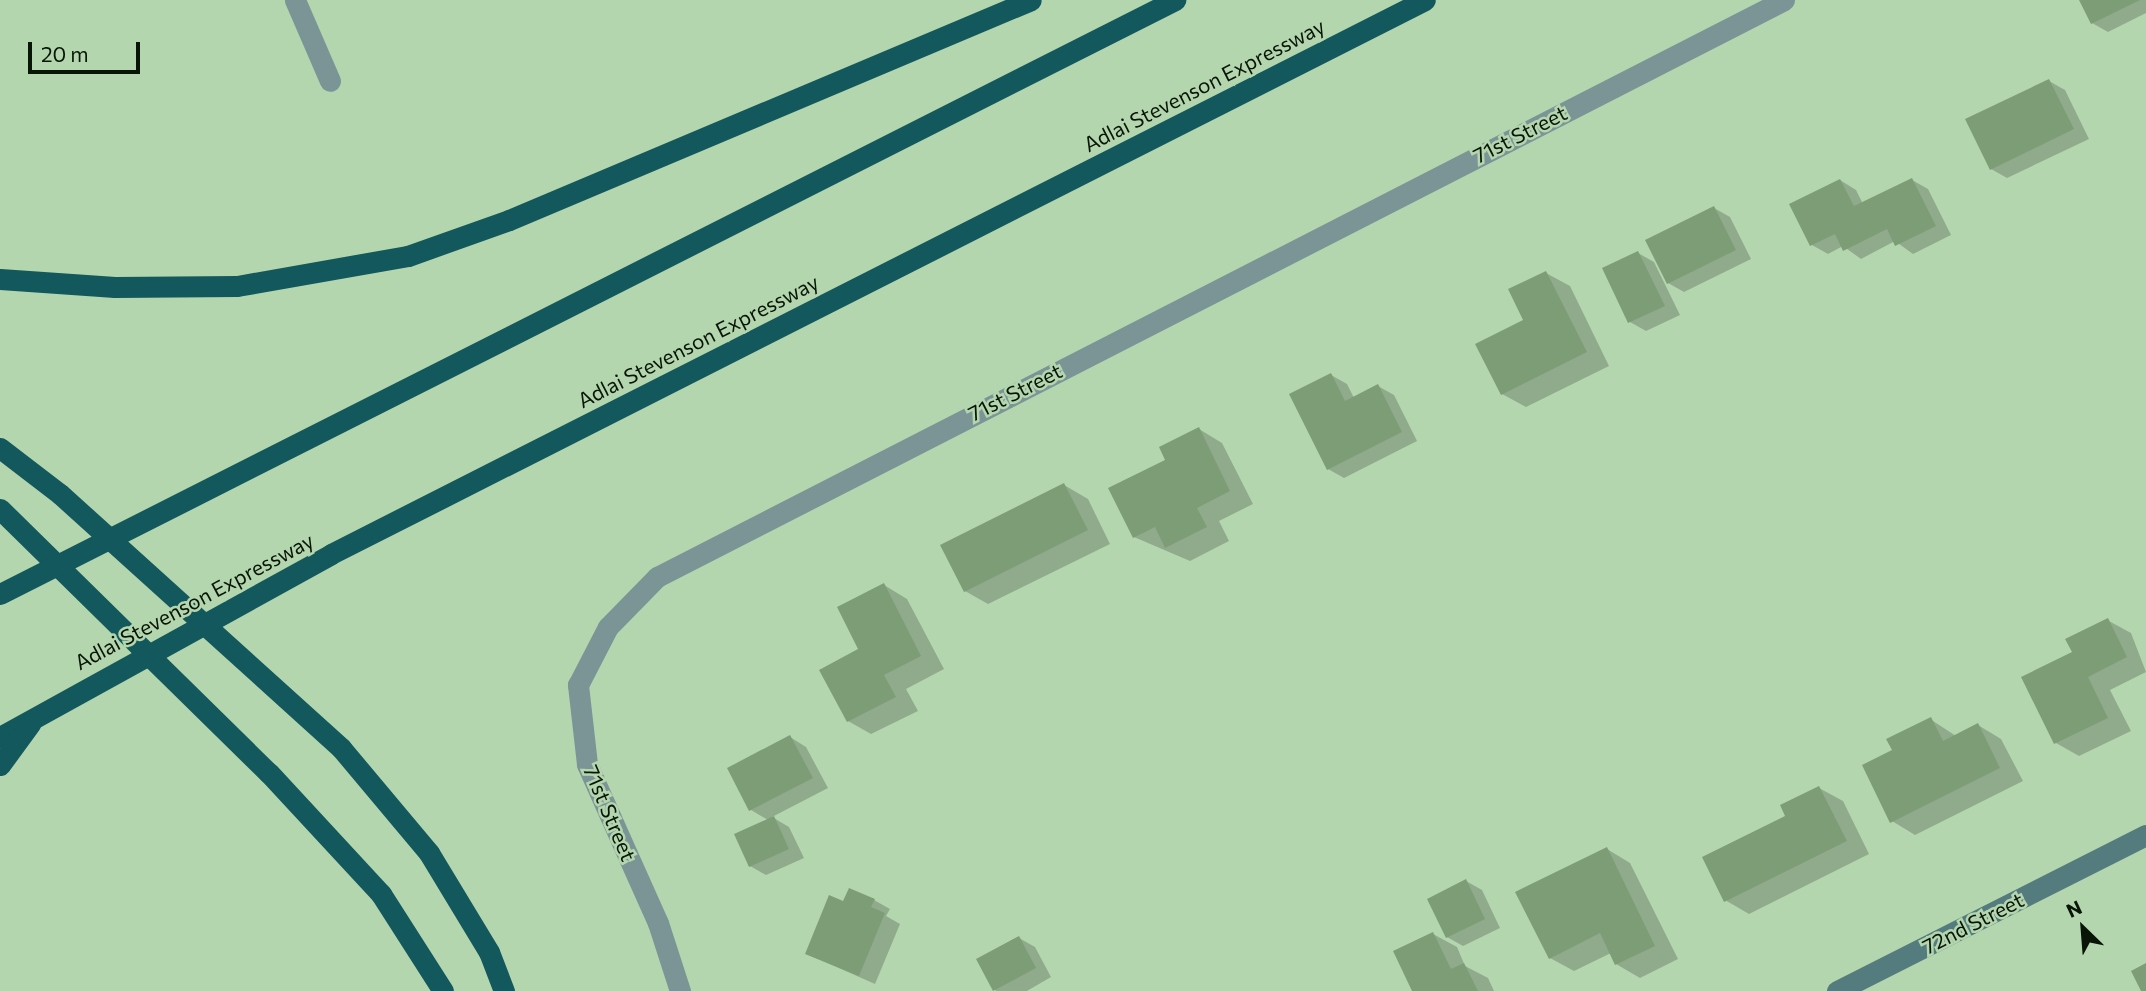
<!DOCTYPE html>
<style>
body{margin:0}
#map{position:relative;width:2146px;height:991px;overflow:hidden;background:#b4d6ae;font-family:Commissioner,sans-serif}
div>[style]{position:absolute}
.shadow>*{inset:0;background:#0003}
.building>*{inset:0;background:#7d9d77}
.street>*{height:21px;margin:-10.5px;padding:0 10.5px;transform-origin:10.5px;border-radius:10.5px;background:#7b9597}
.secondary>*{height:21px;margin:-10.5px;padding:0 10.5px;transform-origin:10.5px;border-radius:10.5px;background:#547b7e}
.highway>*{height:21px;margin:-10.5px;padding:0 10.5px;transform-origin:10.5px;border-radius:10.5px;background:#13585c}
span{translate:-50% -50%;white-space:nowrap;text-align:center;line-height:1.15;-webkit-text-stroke:5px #b4d6ae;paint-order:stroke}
.street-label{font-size:21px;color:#091507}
.north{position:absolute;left:2048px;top:893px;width:70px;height:70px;-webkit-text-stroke:5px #b4d6ae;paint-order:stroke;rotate:335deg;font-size:19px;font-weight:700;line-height:28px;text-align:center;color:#091507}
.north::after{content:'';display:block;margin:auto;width:24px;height:32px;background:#091507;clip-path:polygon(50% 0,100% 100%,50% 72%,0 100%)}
.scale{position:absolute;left:28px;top:42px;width:112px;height:32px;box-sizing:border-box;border:4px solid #091507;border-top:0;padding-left:9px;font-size:21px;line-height:24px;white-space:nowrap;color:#091507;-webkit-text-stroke:5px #b4d6ae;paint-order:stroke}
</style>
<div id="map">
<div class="shadow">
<i style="clip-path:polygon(2081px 0,2146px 0,2146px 13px,2108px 32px,2092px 23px)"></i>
<i style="clip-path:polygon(2049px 81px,2065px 90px,2089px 139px,2007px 178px,1991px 169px)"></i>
<i style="clip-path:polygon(1840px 180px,1856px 190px,1863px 204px,1912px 180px,1928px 189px,1951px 235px,1913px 254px,1895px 241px,1861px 259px,1843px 246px,1828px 254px,1812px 245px)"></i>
<i style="clip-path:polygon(1714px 208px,1730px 217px,1751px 259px,1684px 292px,1668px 283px)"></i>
<i style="clip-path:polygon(1638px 253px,1654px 262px,1680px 315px,1646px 331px,1630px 322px)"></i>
<i style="clip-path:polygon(1546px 273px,1570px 286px,1609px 366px,1526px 407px,1502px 394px)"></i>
<i style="clip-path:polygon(1331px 375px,1347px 384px,1354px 398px,1378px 386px,1394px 395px,1417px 441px,1344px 478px,1328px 469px)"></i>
<i style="clip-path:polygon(1199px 429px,1222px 443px,1253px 504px,1219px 521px,1229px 541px,1190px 561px,1134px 537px,1167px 461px)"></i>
<i style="clip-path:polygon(1064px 485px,1088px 499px,1110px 544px,988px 604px,965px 591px)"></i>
<i style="clip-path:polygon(884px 585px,907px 599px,944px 669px,906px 689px,918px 711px,871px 734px,848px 721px,861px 650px)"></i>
<i style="clip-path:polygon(2107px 620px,2131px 633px,2146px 672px,2110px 690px,2131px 731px,2079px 756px,2056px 743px,2074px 653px)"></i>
<i style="clip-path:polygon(1930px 719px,1956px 736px,1978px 725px,2001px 739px,2023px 781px,1915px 835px,1892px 821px,1894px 751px)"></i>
<i style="clip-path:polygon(790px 737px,806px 747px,828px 788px,772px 817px,789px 827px,804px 858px,766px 875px,750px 866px,768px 820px,751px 810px,729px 768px)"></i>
<i style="clip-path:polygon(1819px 788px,1843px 801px,1869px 854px,1749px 914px,1725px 900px,1788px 817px)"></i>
<i style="clip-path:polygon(1607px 849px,1630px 863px,1678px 959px,1640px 978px,1616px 964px,1611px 953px,1574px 971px,1550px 958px)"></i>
<i style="clip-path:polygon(1466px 881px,1482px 890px,1500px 928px,1463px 946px,1447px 937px)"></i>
<i style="clip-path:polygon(874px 900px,890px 909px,886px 916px,900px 924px,875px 984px,807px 954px,844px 903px)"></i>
<i style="clip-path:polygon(1433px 934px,1457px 947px,1465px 966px,1488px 978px,1494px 991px,1414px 991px)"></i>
<i style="clip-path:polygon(1019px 938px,1035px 947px,1051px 977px,1027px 991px,996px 991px,978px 960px)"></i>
</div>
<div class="building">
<i style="clip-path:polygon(2079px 0,2140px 0,2091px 24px)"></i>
<i style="clip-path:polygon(2049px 79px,2074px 129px,1990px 170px,1965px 119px)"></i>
<i style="clip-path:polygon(1912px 178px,1936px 226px,1895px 246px,1887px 229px,1843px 251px,1835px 234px,1810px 246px,1789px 204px,1840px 179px,1854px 206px)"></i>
<i style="clip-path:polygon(1714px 206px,1736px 250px,1667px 284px,1645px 240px)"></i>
<i style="clip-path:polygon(1638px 251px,1665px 306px,1628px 323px,1602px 268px)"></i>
<i style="clip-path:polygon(1546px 271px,1587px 352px,1501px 395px,1475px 344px,1523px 320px,1508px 289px)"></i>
<i style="clip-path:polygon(1331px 373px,1345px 401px,1378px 384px,1402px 432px,1327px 470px,1289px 394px)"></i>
<i style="clip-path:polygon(1199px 427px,1230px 491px,1197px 508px,1207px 527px,1165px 548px,1155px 527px,1133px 538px,1108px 488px,1165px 460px,1159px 447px)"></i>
<i style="clip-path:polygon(1064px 483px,1088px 530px,964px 592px,940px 545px)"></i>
<i style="clip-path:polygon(884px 583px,921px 656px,884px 675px,896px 697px,847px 722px,819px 670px,858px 649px,837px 607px)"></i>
<i style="clip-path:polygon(2108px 618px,2127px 657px,2088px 677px,2108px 718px,2054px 744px,2021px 677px,2072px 652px,2065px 639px)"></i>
<i style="clip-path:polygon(1931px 717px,1943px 741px,1978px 723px,2000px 768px,1890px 823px,1862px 765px,1892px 750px,1886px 739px)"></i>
<i style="clip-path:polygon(790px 735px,813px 778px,749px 811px,727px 768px)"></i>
<i style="clip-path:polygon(1819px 786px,1847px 841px,1724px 902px,1702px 857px,1785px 816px,1780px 805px)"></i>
<i style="clip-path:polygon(774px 816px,789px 849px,749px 867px,734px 834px)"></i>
<i style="clip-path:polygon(1607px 847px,1655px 946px,1615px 965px,1600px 933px,1549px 959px,1515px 892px)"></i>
<i style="clip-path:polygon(1466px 879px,1485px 919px,1446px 938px,1427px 899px)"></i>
<i style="clip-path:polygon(849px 888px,875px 899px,871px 907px,885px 913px,859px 976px,805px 954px,829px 895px,843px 901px)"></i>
<i style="clip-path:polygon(1433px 932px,1451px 969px,1464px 963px,1478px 991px,1412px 991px,1393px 951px)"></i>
<i style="clip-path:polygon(1019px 936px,1036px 968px,993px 991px,976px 959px)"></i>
<i style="clip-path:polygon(2146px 963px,2146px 991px,2141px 991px,2131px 971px)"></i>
</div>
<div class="street">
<i style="left:295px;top:0;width:88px;rotate:66.6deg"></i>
<i style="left:680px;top:991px;width:71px;rotate:-107.9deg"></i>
<i style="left:658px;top:923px;width:174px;rotate:-114.1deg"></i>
<i style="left:587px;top:764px;width:80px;rotate:-96.5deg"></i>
<i style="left:578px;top:685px;width:65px;rotate:-62.7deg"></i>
<i style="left:608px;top:627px;width:70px;rotate:-45.6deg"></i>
<i style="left:657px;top:577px;width:1266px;rotate:-27.11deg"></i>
</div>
<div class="secondary">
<i style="left:1837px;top:991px;width:346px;rotate:-26.8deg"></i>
</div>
<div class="highway">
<i style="left:0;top:279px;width:115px;rotate:4deg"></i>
<i style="left:115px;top:287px;width:122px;rotate:-0.5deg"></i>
<i style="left:237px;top:286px;width:174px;rotate:-10deg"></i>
<i style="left:408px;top:256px;width:107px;rotate:-19.6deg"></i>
<i style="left:509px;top:220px;width:566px;rotate:-22.85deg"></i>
<i style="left:0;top:448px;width:76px;rotate:37.5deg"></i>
<i style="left:60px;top:494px;width:379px;rotate:42.1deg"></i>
<i style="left:341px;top:748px;width:137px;rotate:50deg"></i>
<i style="left:429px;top:853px;width:116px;rotate:58.8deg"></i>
<i style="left:489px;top:952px;width:42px;rotate:69deg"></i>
<i style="left:0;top:509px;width:377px;rotate:44.5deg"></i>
<i style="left:269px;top:773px;width:165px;rotate:47.2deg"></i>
<i style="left:381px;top:894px;width:115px;rotate:57.4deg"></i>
<i style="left:0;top:594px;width:1317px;rotate:-26.82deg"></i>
<i style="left:0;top:737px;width:378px;rotate:-28.9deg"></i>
<i style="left:331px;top:554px;width:1226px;rotate:-26.86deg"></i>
<i style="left:0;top:765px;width:51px;rotate:-53.8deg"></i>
</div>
<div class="street-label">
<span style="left:1204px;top:85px;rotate:-27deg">Adlai Stevenson Expressway</span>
<span style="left:1520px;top:134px;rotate:-27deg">71st Street</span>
<span style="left:698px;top:341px;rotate:-27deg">Adlai Stevenson Expressway</span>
<span style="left:1015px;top:392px;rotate:-27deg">71st Street</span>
<span style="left:194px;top:601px;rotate:-28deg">Adlai Stevenson Expressway</span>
<span style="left:610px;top:813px;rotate:67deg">71st Street</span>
<span style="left:1973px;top:923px;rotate:-27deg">72nd Street</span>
</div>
<div class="north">N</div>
<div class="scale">20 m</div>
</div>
